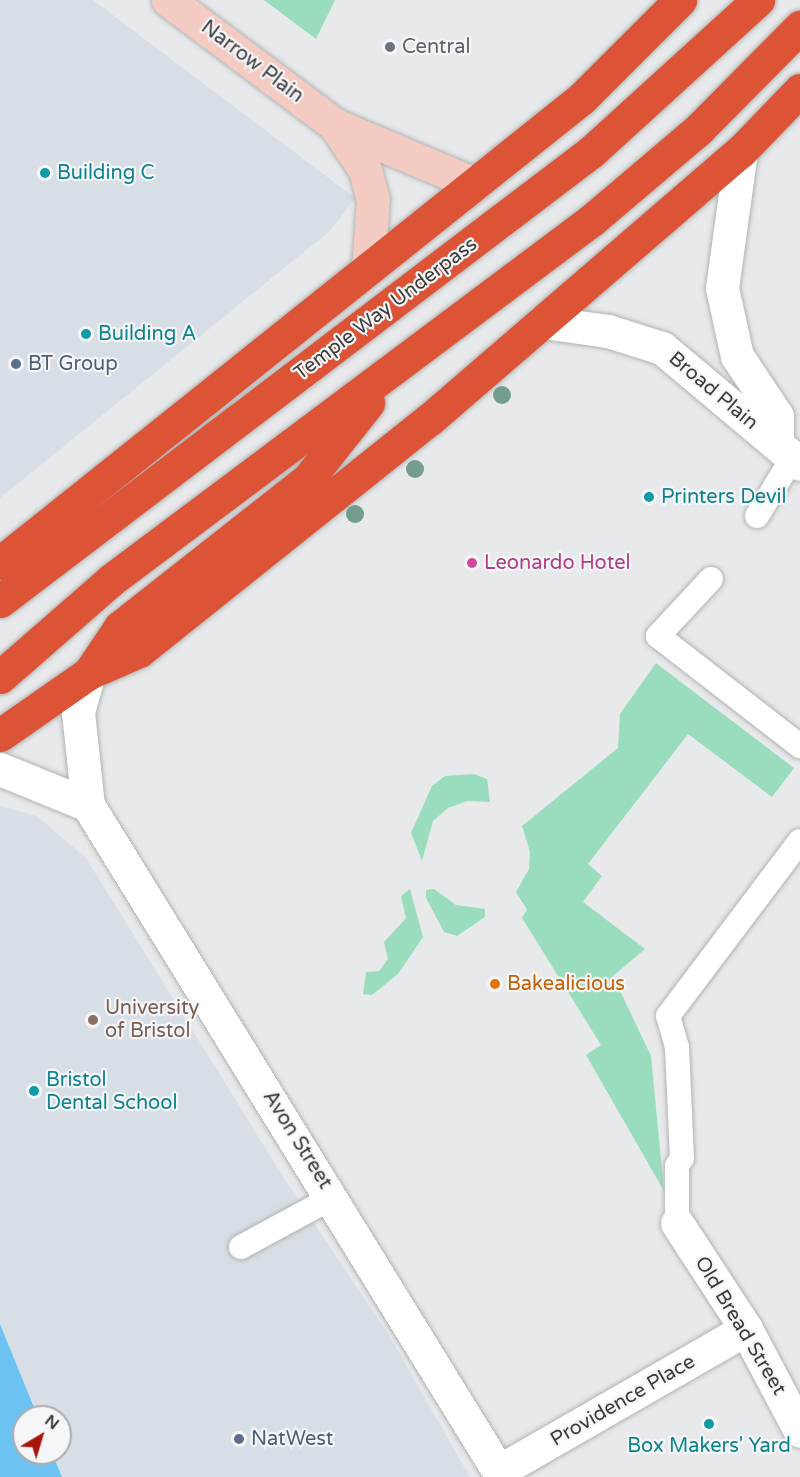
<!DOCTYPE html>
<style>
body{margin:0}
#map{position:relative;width:800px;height:1477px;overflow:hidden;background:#e8e9ea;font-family:"Varela Round",sans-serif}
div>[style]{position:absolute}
.built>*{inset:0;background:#d8dee5}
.green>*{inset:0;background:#99ddbe}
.water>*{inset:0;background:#6cc3f2}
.roads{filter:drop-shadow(0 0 2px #b2b3b4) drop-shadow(0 0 2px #b2b3b4)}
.lane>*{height:24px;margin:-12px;padding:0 12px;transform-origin:12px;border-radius:12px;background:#fff}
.street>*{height:33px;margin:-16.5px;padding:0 16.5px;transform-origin:16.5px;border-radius:16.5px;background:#fff}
.secondary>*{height:33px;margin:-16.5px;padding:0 16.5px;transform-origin:16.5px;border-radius:16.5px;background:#f4cbc3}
.highway>*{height:33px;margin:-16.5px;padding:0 16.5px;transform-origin:16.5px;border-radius:16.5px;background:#dc5336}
.trees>*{width:18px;height:18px;margin:-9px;border-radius:50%;background:#749d8f}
.dots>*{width:16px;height:16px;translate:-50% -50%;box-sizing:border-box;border:3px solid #f5f6f7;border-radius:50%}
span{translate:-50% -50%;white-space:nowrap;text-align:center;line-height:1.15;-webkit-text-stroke:4.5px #f5f6f7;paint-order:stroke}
.worship-label{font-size:20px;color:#5b616d}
.left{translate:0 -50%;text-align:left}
.street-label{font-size:20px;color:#3b3b3c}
.culture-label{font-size:20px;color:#0d838f}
.service-label{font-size:20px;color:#4e5e75}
.hotel-label{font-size:20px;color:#b23c85}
.food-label{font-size:20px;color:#c56008}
.education-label{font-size:20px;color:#785e54}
.north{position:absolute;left:12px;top:1405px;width:60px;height:60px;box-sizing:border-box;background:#f5f6f7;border:2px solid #ababac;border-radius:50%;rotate:38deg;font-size:16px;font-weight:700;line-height:24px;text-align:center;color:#3b3b3c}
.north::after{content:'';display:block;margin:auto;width:21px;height:27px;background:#a8160b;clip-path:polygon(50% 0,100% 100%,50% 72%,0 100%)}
</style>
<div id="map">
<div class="built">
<i style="clip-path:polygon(0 0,93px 0,355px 198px,330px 231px,0 498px)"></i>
<i style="clip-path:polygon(0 806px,37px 816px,86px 858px,287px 1183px,390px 1337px,470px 1477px,62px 1477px,52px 1453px,60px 1453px,60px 1417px,38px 1417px,0 1324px)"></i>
</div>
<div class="green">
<i style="clip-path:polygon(264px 0,335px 0,316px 39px)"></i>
<i style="clip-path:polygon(656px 663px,794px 768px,772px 797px,688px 734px,588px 864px,602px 876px,583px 902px,645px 949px,613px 976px,651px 1056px,664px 1191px,586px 1055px,601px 1045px,522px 918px,527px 910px,516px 892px,529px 869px,530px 852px,522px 826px,618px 748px,620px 714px)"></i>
<i style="clip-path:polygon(474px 774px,487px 779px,490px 802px,467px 801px,448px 808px,433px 821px,422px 861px,411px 833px,432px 786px,445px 776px)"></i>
<i style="clip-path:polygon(410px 889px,423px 937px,398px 974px,372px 995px,363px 994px,366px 972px,379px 971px,388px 959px,384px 942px,406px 918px,401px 896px)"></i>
<i style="clip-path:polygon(434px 889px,456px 905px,485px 909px,485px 917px,457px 936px,444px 932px,426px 898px,426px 890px)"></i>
</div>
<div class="water">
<i style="clip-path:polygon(0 1324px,38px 1417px,24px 1417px,24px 1453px,52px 1453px,62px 1477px,0 1477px)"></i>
</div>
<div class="roads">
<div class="lane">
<i style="left:757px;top:516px;width:69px;rotate:-58.6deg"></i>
<i style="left:711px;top:579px;width:78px;rotate:132.9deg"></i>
<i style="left:658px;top:636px;width:180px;rotate:37.8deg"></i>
<i style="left:677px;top:1223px;width:57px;rotate:-90deg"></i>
<i style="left:677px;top:1166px;width:9px;rotate:-58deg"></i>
<i style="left:682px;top:1158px;width:111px;rotate:-92.6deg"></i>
<i style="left:677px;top:1047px;width:32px;rotate:-106deg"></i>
<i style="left:668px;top:1016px;width:219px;rotate:-53deg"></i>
<i style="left:241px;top:1247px;width:105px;rotate:-28.5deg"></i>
</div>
<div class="street">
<i style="left:741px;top:151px;width:138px;rotate:97.9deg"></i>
<i style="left:722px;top:288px;width:70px;rotate:77.6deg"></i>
<i style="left:737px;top:356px;width:72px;rotate:56.3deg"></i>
<i style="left:777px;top:416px;width:24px;rotate:90deg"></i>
<i style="left:543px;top:322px;width:66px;rotate:7.9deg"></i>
<i style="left:608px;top:331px;width:57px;rotate:17.5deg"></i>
<i style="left:662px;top:348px;width:180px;rotate:40deg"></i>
<i style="left:89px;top:673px;width:41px;rotate:105.8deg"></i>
<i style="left:78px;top:712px;width:94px;rotate:83.9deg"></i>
<i style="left:88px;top:805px;width:789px;rotate:58.36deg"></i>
<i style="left:0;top:769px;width:95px;rotate:22.2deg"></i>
<i style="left:677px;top:1223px;width:126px;rotate:56.9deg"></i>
<i style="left:746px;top:1329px;width:115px;rotate:62.1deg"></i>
<i style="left:499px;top:1471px;width:285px;rotate:-29.9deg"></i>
</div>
<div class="secondary">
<i style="left:168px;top:0;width:209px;rotate:36.8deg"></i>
<i style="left:335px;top:125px;width:152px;rotate:22.9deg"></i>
<i style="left:335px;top:125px;width:54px;rotate:56.3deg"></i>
<i style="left:365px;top:170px;width:30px;rotate:75deg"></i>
<i style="left:373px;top:199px;width:70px;rotate:94.1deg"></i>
</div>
<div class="highway">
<i style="left:0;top:563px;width:745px;rotate:-38.62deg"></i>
<i style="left:582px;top:98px;width:139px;rotate:-45deg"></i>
<i style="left:0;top:601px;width:742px;rotate:-37.23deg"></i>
<i style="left:591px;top:152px;width:226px;rotate:-42.3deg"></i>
<i style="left:89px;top:673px;width:55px;rotate:-56deg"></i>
<i style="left:120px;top:627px;width:239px;rotate:-38.2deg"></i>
<i style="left:308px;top:479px;width:97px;rotate:-51.7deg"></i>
<i style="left:0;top:677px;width:147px;rotate:-41.1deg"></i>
<i style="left:111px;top:580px;width:602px;rotate:-36.83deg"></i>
<i style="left:593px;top:219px;width:139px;rotate:-40.3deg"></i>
<i style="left:699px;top:129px;width:144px;rotate:-45.3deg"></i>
<i style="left:0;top:735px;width:108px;rotate:-34.9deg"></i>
<i style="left:89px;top:673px;width:55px;rotate:-23.7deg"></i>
<i style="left:139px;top:651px;width:372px;rotate:-38.6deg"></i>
<i style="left:430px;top:419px;width:411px;rotate:-40.8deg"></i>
<i style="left:741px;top:151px;width:85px;rotate:-46deg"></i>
</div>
</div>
<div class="trees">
<i style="left:502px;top:395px"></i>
<i style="left:415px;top:469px"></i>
<i style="left:355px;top:514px"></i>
</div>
<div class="dots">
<i style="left:390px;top:47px;background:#6b7280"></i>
<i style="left:45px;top:173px;background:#0f9aa8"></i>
<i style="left:86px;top:334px;background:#0f9aa8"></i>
<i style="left:16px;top:364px;background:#5c6f8a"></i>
<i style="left:649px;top:497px;background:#0f9aa8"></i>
<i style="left:472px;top:563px;background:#d1479c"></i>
<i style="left:495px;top:984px;background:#e8710a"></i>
<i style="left:93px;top:1020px;background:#8d6e63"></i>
<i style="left:34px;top:1091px;background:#0f9aa8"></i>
<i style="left:709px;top:1424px;background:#0f9aa8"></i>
<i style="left:239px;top:1439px;background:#5c6f8a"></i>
</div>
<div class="worship-label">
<span class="left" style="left:402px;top:47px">Central</span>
</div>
<div class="street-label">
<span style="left:252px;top:62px;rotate:37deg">Narrow Plain</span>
<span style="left:386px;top:309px;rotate:-37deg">Temple Way Underpass</span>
<span style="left:713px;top:391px;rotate:40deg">Broad Plain</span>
<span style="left:297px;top:1140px;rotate:58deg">Avon Street</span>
<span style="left:740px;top:1326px;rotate:59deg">Old Bread Street</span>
<span style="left:623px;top:1401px;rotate:-30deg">Providence Place</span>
</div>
<div class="culture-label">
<span class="left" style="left:57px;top:173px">Building C</span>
<span class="left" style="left:98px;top:334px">Building A</span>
<span class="left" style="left:661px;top:497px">Printers Devil</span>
<span class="left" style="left:46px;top:1092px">Bristol<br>Dental School</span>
<span style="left:709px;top:1446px">Box Makers' Yard</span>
</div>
<div class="service-label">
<span class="left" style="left:28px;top:364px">BT Group</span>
<span class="left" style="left:251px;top:1439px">NatWest</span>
</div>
<div class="hotel-label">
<span class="left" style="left:484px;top:563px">Leonardo Hotel</span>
</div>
<div class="food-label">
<span class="left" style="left:507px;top:984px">Bakealicious</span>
</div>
<div class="education-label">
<span class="left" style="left:105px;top:1020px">University<br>of Bristol</span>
</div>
<div class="north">N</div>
</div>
